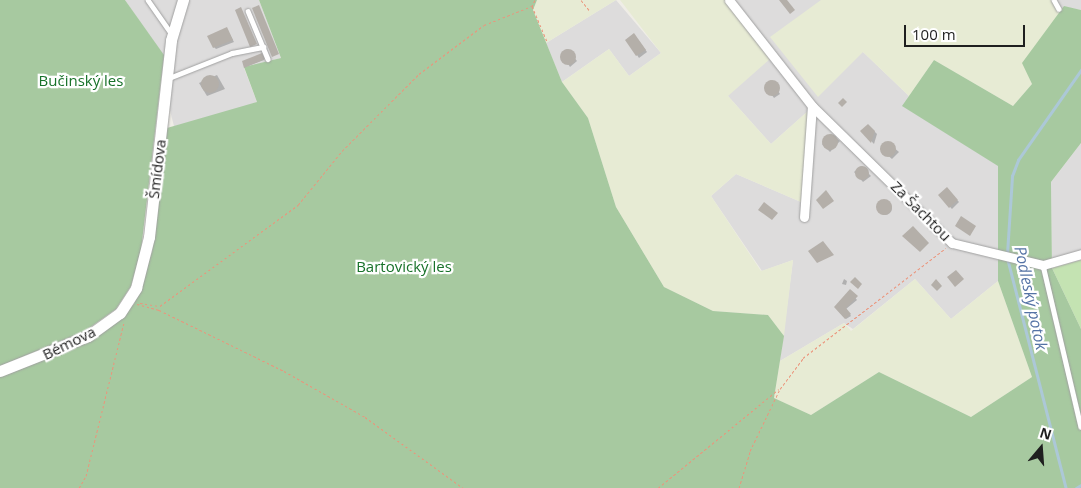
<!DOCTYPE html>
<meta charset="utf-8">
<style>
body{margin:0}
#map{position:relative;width:1081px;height:488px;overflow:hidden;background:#efede6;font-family:"Open Sans",sans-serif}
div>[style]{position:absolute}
.residential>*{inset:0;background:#dddcdc}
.farmland>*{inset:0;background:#e7ebd4}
.grass>*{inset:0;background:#c4e3b2}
.forest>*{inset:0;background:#a7c9a0}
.shadow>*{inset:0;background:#0003}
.round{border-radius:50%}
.stream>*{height:2.5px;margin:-1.25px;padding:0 1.25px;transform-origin:1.25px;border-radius:1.25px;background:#acc8d7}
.building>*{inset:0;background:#b4afa9}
.path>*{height:1px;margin-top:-0.5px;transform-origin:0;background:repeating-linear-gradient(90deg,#eb947b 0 2.5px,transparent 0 5px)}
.roads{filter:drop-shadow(0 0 1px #a0a0a0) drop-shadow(0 0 1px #a0a0a0)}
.service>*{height:4.5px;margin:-2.25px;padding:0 2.25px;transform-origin:2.25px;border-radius:2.25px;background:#fff}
.minor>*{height:9px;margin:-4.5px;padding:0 4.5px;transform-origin:4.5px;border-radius:4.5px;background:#fff}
.tertiary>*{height:11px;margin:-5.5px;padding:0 5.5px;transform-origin:5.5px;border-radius:5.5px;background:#fff}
span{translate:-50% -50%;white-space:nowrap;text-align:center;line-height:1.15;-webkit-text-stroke:4.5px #fff;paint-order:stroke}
.park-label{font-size:15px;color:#18722a}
.street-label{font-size:15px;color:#1f1f1f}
.water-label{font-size:16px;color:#5573a5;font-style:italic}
.north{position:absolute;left:1016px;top:423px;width:50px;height:50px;-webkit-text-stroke:4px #fff;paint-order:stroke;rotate:18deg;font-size:14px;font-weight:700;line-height:20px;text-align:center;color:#1f1f1f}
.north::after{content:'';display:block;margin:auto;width:18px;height:22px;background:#1f1f1f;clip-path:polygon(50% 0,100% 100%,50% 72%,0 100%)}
.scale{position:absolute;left:904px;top:25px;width:121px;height:22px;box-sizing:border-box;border:2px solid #1f1f1f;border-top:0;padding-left:6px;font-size:15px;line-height:18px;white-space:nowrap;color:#1f1f1f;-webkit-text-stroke:4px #fff;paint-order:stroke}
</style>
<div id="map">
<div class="residential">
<i style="clip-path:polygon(125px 0,259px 0,281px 58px,244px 68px,257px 102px,176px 134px,152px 40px)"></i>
<i style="clip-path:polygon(616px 0,661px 53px,629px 76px,609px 49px,562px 82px,546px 43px)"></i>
<i style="clip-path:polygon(723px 0,821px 0,863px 52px,909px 96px,903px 106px,998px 165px,998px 281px,951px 319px,915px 279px,853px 329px,844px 323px,780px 361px,793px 260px,762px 271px,711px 196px,736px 174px,801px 202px,807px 112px,771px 144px,728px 96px)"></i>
<i style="clip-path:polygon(1051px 0,1081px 0,1081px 10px,1065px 7px,1060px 12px)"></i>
<i style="clip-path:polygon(1081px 143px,1081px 260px,1052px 268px,1051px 182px)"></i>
</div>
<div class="farmland">
<i style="clip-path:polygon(537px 0,616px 0,546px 43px,533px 10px)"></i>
<i style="clip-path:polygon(620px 0,726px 0,770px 59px,728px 96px,771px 144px,808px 111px,801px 202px,736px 174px,711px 196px,761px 271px,793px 260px,784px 336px,768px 315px,713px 311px,664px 287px,616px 207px,588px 118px,562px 82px,609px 49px,629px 76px,661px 53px)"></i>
<i style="clip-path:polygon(821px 0,1051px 0,1060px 12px,1023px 63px,1032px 84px,1013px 106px,934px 60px,909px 96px,863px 52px,818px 97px,770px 37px)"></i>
<i style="clip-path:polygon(915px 279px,951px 319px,998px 281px,1032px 377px,971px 417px,879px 372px,811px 415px,774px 398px,780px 361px,844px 323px,851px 331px)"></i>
</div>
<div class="grass">
<i style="clip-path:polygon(1081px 260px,1081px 329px,1052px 268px)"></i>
</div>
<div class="forest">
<i style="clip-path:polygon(0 0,125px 0,164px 55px,141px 250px,131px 286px,116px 309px,85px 331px,0 366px)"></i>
<i style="clip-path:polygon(259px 0,537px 0,533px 10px,562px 82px,588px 118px,616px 207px,664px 287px,713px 311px,768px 315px,784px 336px,774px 398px,811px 415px,879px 372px,971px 417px,1032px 377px,998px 281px,998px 166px,902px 106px,934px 60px,1013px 106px,1032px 84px,1022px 63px,1064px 6px,1081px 10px,1081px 143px,1051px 182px,1052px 268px,1081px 329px,1081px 488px,0 488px,0 377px,91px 341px,134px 304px,152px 252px,167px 128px,257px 102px,244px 67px,281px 58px)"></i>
</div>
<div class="shadow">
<i style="clip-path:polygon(227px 29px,234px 42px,216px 49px,214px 47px)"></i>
<i style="clip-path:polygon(636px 37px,647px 52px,639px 58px,627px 40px)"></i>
<i style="clip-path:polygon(567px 49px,577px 61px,570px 67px,561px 53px)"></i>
<i style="clip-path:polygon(262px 55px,264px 60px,245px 67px)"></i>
<i style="clip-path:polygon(217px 75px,225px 89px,207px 96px,199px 83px)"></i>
<i style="clip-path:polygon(771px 80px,780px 94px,774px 98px,765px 85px)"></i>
<i style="clip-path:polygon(868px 125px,877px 134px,874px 144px,862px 131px)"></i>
<i style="clip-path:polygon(831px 134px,840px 141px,830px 152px,822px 144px)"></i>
<i style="clip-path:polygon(887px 142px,899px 152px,892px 159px,880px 149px)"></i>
<i style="clip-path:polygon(861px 166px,871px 176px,863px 182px,854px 172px)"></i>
<i style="clip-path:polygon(947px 189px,959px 202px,952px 209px,939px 195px)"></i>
<i class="round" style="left:878px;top:201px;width:14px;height:14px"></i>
<i style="clip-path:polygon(844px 279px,847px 281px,846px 285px,842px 284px)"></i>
<i style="clip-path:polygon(850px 291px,857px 300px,846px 309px,851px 316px,846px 319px,836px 307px)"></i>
</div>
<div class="stream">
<i style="left:1007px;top:254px;width:78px;rotate:-86.3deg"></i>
<i style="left:1012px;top:176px;width:17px;rotate:-69deg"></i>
<i style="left:1018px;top:160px;width:110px;rotate:-55deg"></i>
<i style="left:1008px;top:260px;width:235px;rotate:75.7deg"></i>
<i style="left:1076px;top:488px;width:6px;rotate:-31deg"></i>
</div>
<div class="building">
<i style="clip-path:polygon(779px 0,787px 0,795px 10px,790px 14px)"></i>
<i style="clip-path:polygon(259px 5px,279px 54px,272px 57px,252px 8px)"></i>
<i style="clip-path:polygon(241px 7px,257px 44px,250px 47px,235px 10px)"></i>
<i style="clip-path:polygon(227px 27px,233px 40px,213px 48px,207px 36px)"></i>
<i style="clip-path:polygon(634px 33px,646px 50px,636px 56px,625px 40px)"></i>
<i class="round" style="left:560px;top:49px;width:16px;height:16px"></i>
<i style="clip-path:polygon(262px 53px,265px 59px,244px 68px,242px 61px)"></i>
<i class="round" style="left:201px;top:75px;width:18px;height:18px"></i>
<i class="round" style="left:764px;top:80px;width:16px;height:16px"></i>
<i style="clip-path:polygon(843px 98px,847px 102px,842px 107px,838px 103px)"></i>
<i style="clip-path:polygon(868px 124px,875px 131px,871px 143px,860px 131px)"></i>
<i class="round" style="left:822px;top:134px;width:16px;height:16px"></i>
<i class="round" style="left:880px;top:141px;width:16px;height:16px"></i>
<i class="round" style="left:855px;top:166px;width:14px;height:14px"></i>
<i style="clip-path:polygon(947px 187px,958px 200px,949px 208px,938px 195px)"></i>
<i style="clip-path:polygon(826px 190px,834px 201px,823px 209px,816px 200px)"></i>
<i class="round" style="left:876px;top:199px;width:16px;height:16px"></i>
<i style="clip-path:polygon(764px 202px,778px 213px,772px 220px,758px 210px)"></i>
<i style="clip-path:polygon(961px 216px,976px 226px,970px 236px,955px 226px)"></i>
<i style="clip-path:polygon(913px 226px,929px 243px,920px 252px,902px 236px)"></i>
<i style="clip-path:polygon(823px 241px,834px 255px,817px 263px,808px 251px)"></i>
<i style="clip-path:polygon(956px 270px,964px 279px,955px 287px,947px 277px)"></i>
<i style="clip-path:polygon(855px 277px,862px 284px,858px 289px,850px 282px)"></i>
<i style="clip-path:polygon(936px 279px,942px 286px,937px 291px,931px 285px)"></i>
<i style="clip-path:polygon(850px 289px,858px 296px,846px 308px,851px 314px,845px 319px,834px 307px)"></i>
</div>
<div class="path">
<i style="left:535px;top:0;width:7px;rotate:117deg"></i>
<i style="left:532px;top:6px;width:38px;rotate:67deg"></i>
<i style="left:581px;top:0;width:14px;rotate:51deg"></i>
<i style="left:140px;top:303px;width:20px;rotate:9deg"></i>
<i style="left:160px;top:306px;width:171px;rotate:-36.2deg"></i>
<i style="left:298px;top:205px;width:70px;rotate:-50.8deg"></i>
<i style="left:342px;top:151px;width:109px;rotate:-45deg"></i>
<i style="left:419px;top:74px;width:81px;rotate:-37deg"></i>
<i style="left:484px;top:25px;width:52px;rotate:-21.6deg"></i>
<i style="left:137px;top:304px;width:23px;rotate:15deg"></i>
<i style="left:159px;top:310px;width:139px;rotate:26deg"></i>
<i style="left:284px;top:371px;width:93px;rotate:29.6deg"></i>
<i style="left:365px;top:417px;width:121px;rotate:35.9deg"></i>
<i style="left:79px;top:488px;width:14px;rotate:-60deg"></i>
<i style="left:86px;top:476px;width:158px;rotate:-76.1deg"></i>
<i style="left:658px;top:488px;width:156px;rotate:-39.3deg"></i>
<i style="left:739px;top:488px;width:39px;rotate:-73deg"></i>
<i style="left:750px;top:451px;width:69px;rotate:-64.2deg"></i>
<i style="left:780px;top:389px;width:39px;rotate:-53deg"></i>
<i style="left:803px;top:358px;width:180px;rotate:-37.6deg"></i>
</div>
<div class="roads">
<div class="service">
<i style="left:148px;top:0;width:40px;rotate:55.1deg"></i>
<i style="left:1054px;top:0;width:10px;rotate:61deg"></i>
<i style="left:248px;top:11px;width:52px;rotate:67.4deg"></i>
<i style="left:169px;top:78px;width:68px;rotate:-21.6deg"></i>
<i style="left:232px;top:53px;width:32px;rotate:-11deg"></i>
<i style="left:1043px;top:265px;width:166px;rotate:76.8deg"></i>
</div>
<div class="minor">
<i style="left:729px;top:0;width:135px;rotate:51.9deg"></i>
<i style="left:812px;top:106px;width:196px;rotate:44.4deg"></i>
<i style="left:952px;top:243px;width:94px;rotate:13.6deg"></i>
<i style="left:1043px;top:265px;width:40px;rotate:-16deg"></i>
<i style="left:804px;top:217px;width:111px;rotate:-85.9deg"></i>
</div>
<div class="tertiary">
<i style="left:0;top:371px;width:95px;rotate:-21.7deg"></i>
<i style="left:88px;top:336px;width:39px;rotate:-36deg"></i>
<i style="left:120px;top:313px;width:30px;rotate:-57deg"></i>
<i style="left:136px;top:288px;width:53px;rotate:-75.7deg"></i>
<i style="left:149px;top:237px;width:198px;rotate:-83.6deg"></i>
<i style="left:171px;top:40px;width:42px;rotate:-73.3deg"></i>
</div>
</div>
<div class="park-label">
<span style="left:81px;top:81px">Bučinský les</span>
<span style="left:404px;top:267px">Bartovický les</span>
</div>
<div class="street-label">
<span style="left:157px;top:169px;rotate:-83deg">Šmídova</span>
<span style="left:921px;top:211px;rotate:45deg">Za Šachtou</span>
<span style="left:69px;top:343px;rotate:-26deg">Bémova</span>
</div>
<div class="water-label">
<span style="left:1031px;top:298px;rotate:78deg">Podleský potok</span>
</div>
<div class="north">N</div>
<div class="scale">100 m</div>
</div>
